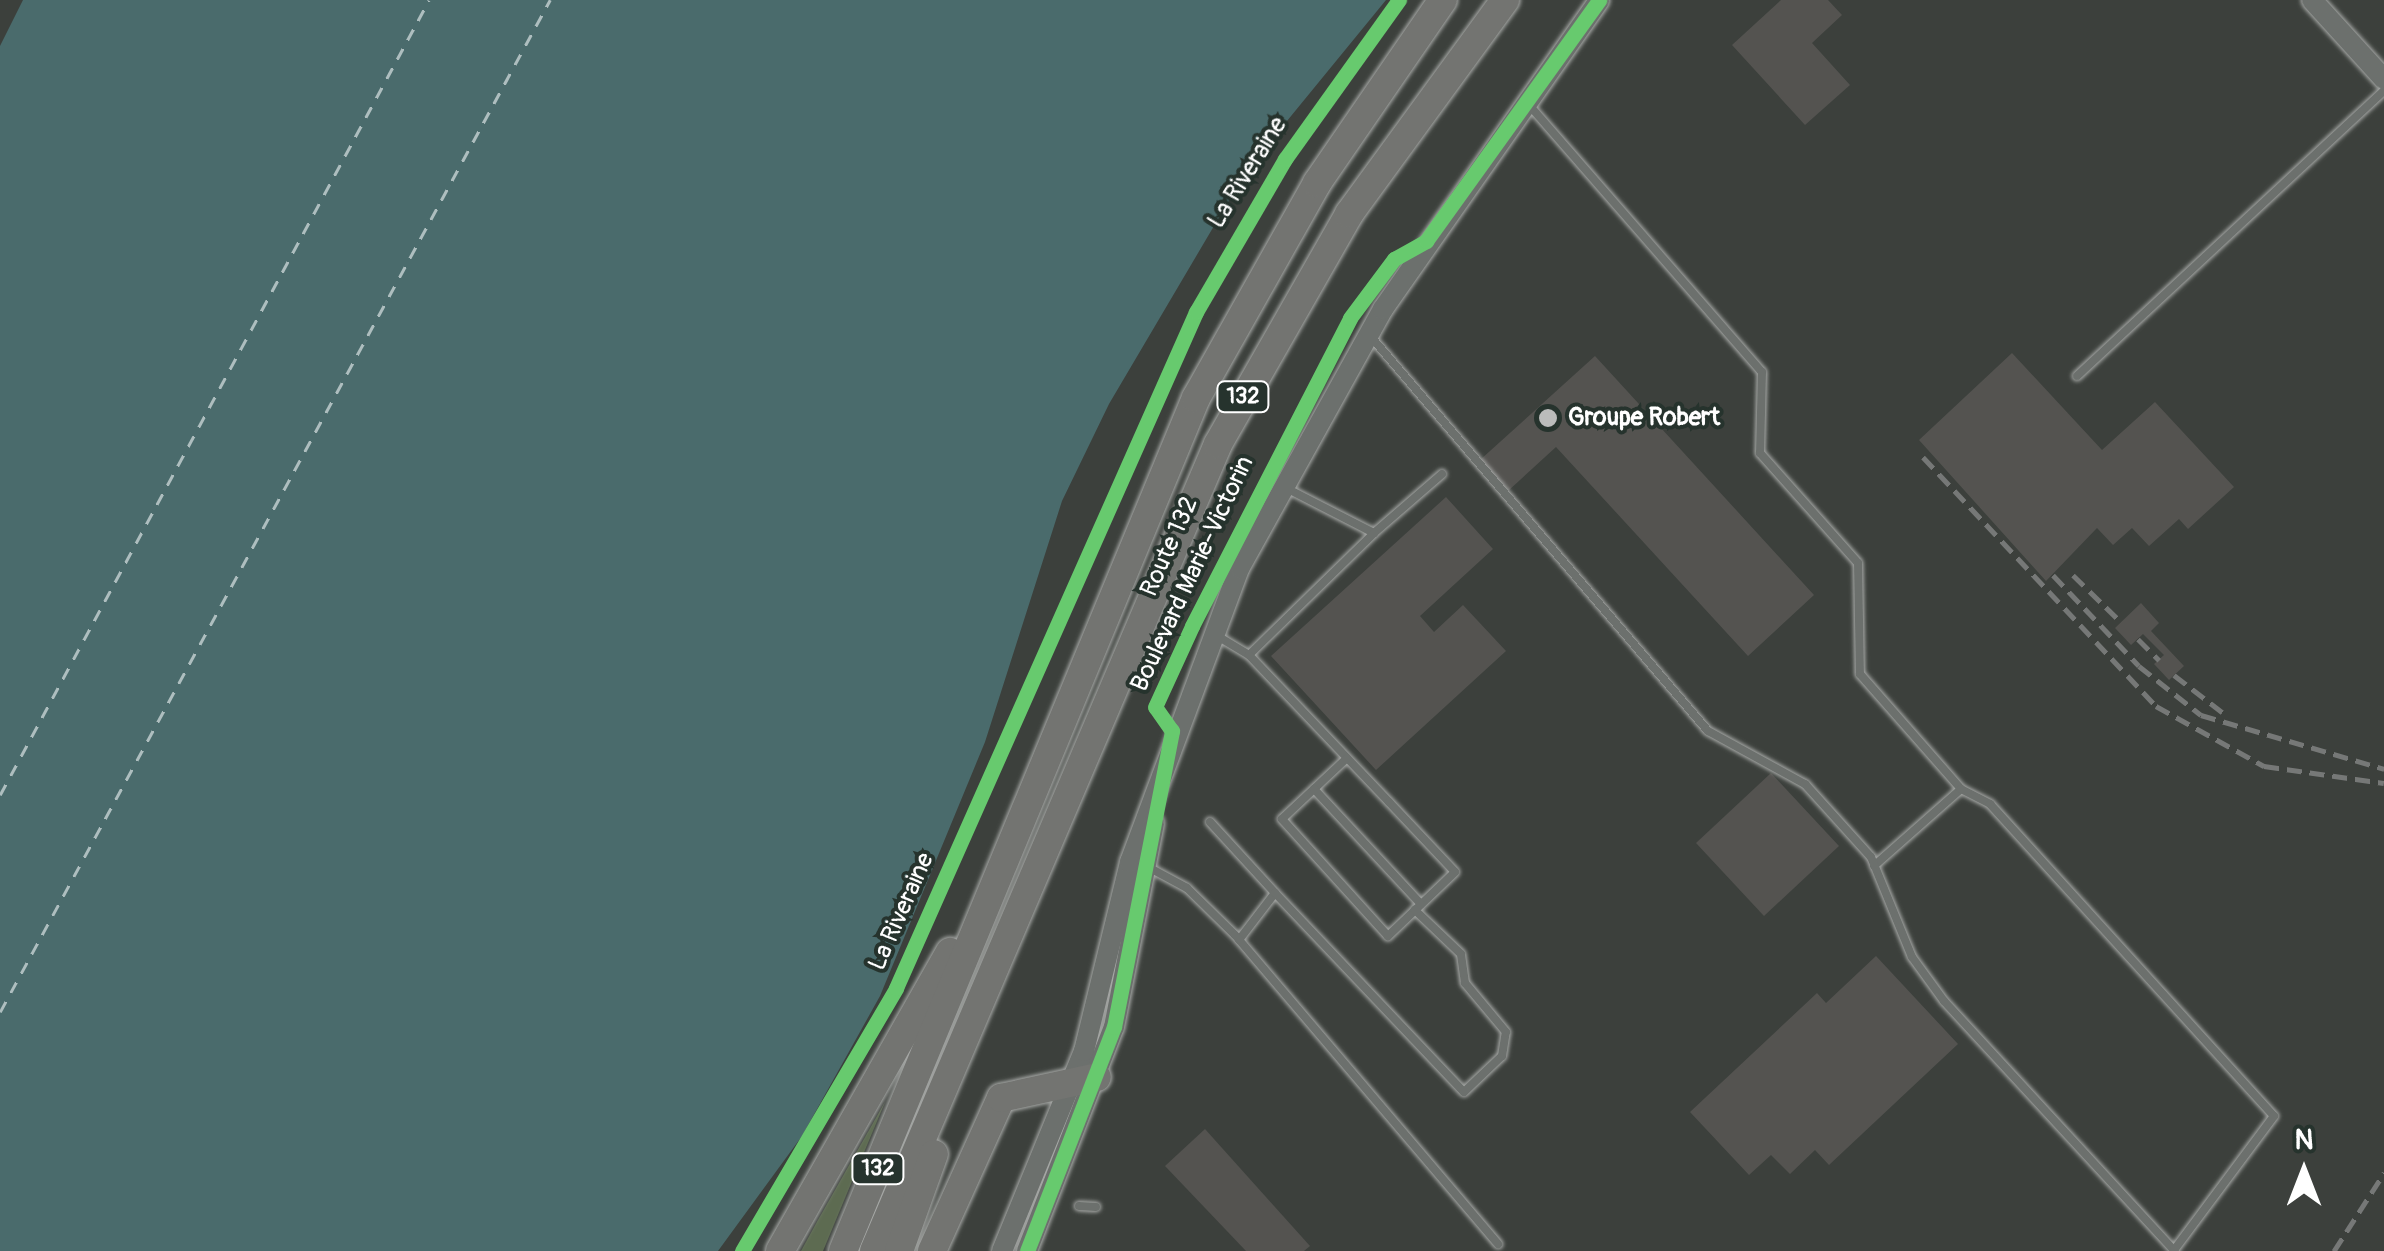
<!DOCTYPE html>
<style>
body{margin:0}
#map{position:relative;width:2384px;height:1251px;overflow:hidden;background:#3c403c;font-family:Pangolin,sans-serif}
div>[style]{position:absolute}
.green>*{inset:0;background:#5d6b51}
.water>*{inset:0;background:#4a6b6c}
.ferry>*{height:2.5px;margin-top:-1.25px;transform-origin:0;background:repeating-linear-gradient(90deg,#aebebf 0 12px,transparent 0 22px)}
.building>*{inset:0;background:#545350}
.roads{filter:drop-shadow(0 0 2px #a7a9a7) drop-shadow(0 0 2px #a7a9a7)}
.service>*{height:8px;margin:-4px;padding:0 4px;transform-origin:4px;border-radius:4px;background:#6c706d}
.tertiary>*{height:20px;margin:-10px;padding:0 10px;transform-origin:10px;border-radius:10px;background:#6c706d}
.motorway>*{height:28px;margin:-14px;padding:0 14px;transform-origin:14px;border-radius:14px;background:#737471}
.rail>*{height:5px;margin-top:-2.5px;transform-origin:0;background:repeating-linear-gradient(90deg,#767877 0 15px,transparent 0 23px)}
.cycleway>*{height:15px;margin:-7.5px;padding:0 7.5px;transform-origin:7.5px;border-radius:7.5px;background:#67ca6e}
.dots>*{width:28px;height:28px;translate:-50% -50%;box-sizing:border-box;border:5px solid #26332d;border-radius:50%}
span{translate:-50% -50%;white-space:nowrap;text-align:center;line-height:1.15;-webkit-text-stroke:8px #26332d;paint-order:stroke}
.shield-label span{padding:2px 8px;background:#26332d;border:2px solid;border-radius:8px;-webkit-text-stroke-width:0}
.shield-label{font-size:22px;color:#fff;font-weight:700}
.street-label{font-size:25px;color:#fff}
.poi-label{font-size:25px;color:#fff;font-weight:700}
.left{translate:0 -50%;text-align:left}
.north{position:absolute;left:2254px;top:1121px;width:100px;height:100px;-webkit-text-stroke:8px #26332d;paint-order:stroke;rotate:0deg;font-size:28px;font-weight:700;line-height:40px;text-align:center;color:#fff}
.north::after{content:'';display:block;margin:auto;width:35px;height:45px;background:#fff;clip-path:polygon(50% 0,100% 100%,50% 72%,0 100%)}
</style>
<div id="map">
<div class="green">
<i style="clip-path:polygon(885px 1102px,823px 1251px,801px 1251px,818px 1220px)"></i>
</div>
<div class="water">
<i style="clip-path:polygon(23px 0,1386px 0,1247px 170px,1109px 404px,1062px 501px,985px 742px,880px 996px,802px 1136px,718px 1251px,0 1251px,0 46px)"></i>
</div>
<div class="ferry">
<i style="left:0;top:795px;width:903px;rotate:-61.65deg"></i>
<i style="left:0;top:1012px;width:1152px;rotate:-61.48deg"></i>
</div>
<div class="building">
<i style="clip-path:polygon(1781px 0,1828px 0,1842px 15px,1812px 43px,1850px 85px,1805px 125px,1732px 45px)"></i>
<i style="clip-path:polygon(2012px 353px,2102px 450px,2155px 402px,2234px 487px,2188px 529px,2179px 519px,2149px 546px,2132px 528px,2113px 545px,2097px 528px,2046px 581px,1919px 440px)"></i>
<i style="clip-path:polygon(1595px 356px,1814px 595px,1748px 656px,1556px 447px,1508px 491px,1480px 460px)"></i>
<i style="clip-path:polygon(1446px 497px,1493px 549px,1420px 616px,1434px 632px,1463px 605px,1506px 651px,1376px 770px,1271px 656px)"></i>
<i style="clip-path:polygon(2141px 603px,2159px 623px,2151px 631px,2184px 666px,2169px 680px,2154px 664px,2164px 655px,2143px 634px,2131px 645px,2115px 628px)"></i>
<i style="clip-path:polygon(1771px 773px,1839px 846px,1764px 916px,1696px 843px)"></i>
<i style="clip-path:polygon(1876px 956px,1958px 1044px,1829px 1165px,1815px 1150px,1790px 1174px,1771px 1155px,1749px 1175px,1690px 1112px,1817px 993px,1826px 1003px)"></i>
<i style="clip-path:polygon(1205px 1129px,1310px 1246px,1304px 1251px,1246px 1251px,1165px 1166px)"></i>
</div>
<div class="roads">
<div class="service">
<i style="left:1529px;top:105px;width:354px;rotate:48.9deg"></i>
<i style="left:1762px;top:372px;width:81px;rotate:91.4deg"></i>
<i style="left:1760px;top:453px;width:147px;rotate:48.3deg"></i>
<i style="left:1858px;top:563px;width:111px;rotate:89deg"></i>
<i style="left:1860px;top:674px;width:153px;rotate:48.7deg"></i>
<i style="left:1961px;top:789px;width:116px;rotate:138.5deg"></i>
<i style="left:1372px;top:338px;width:517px;rotate:49.47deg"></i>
<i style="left:1708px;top:731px;width:111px;rotate:28.7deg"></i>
<i style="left:1805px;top:784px;width:98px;rotate:47.9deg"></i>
<i style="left:1871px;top:857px;width:108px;rotate:67.7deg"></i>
<i style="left:1912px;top:957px;width:54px;rotate:54deg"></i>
<i style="left:1944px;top:1001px;width:340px;rotate:47.3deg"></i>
<i style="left:2077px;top:376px;width:419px;rotate:-42.9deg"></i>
<i style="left:1286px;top:488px;width:99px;rotate:27.1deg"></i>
<i style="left:1374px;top:533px;width:90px;rotate:-40.9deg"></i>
<i style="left:1219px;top:637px;width:35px;rotate:31deg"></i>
<i style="left:1249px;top:655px;width:175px;rotate:-44.3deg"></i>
<i style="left:1249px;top:655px;width:203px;rotate:46.4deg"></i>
<i style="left:1389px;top:802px;width:96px;rotate:46.7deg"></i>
<i style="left:1455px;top:872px;width:93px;rotate:136.3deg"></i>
<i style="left:1388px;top:936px;width:158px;rotate:-132.2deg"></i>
<i style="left:1282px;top:819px;width:89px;rotate:-43.2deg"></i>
<i style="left:1314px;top:789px;width:157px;rotate:47.1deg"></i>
<i style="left:1961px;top:789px;width:33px;rotate:27deg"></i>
<i style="left:1990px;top:804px;width:422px;rotate:47.7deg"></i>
<i style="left:2274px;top:1116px;width:167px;rotate:126.7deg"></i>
<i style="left:1210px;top:822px;width:96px;rotate:47.5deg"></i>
<i style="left:1275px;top:893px;width:59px;rotate:127.5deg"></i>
<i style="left:1148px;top:867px;width:44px;rotate:28.3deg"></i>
<i style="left:1187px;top:888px;width:67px;rotate:44.4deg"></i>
<i style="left:1235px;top:935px;width:406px;rotate:49.6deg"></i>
<i style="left:1275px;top:893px;width:274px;rotate:46.5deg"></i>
<i style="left:1464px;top:1092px;width:52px;rotate:-43.5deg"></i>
<i style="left:1502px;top:1056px;width:24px;rotate:-81deg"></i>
<i style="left:1506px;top:1032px;width:64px;rotate:-129.9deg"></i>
<i style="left:1465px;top:983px;width:29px;rotate:-98deg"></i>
<i style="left:1461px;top:954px;width:64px;rotate:-136.3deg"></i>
<i style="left:1079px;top:1206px;width:17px;rotate:3deg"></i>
</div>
<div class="tertiary">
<i style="left:2312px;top:0;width:107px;rotate:47.7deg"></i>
<i style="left:1002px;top:1251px;width:216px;rotate:-67.7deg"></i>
<i style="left:1084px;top:1051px;width:195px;rotate:-76.3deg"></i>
<i style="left:1130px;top:862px;width:315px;rotate:-69.6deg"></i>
<i style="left:1240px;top:567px;width:295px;rotate:-61deg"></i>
<i style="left:1383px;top:309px;width:377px;rotate:-55deg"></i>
<i style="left:1027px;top:1251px;width:240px;rotate:-68.8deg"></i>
<i style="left:1114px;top:1027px;width:208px;rotate:-78.9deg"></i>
</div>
<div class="motorway">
<i style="left:780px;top:1251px;width:344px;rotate:-60.4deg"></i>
<i style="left:843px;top:1251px;width:923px;rotate:-67.52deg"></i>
<i style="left:1196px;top:398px;width:247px;rotate:-60.6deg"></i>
<i style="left:1317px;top:183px;width:222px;rotate:-55.5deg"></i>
<i style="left:874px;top:1251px;width:877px;rotate:-66.91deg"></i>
<i style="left:1218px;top:444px;width:265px;rotate:-60.3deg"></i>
<i style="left:1349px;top:214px;width:265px;rotate:-53.9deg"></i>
<i style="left:899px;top:1251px;width:103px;rotate:-70.2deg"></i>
<i style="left:932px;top:1251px;width:168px;rotate:-65.7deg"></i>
<i style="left:1001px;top:1098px;width:98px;rotate:-12.3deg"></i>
</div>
</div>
<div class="rail">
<i style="left:1923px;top:457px;width:341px;rotate:46.9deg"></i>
<i style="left:2156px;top:706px;width:124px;rotate:29.1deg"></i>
<i style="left:2264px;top:766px;width:121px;rotate:8.1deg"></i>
<i style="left:2053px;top:575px;width:125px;rotate:46.6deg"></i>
<i style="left:2139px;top:666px;width:79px;rotate:38.3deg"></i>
<i style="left:2201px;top:715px;width:191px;rotate:16.4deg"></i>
<i style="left:2073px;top:575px;width:67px;rotate:44.4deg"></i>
<i style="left:2138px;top:639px;width:30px;rotate:45deg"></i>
<i style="left:2174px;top:675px;width:61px;rotate:37.6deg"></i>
<i style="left:2334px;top:1251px;width:93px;rotate:-57.3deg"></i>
</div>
<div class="cycleway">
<i style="left:742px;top:1251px;width:305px;rotate:-59.6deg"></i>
<i style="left:896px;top:988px;width:740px;rotate:-66.07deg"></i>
<i style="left:1196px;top:312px;width:177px;rotate:-59.8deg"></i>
<i style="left:1285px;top:159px;width:196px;rotate:-54.4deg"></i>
<i style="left:1027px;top:1251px;width:240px;rotate:-68.8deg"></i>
<i style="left:1114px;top:1027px;width:302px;rotate:-78.9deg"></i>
<i style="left:1172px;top:731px;width:29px;rotate:-125deg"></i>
<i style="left:1155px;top:707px;width:89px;rotate:-65.4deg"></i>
<i style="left:1192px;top:626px;width:346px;rotate:-62.8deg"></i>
<i style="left:1350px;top:318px;width:74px;rotate:-53.3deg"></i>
<i style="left:1394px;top:259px;width:37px;rotate:-29deg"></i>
<i style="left:1426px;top:241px;width:297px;rotate:-54.3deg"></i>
</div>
<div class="dots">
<i style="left:1548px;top:418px;background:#bbbcbb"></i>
</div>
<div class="shield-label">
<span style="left:1243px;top:397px">132</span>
<span style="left:878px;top:1169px">132</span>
</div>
<div class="street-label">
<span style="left:1248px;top:173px;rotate:-58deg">La Riveraine</span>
<span style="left:1170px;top:547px;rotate:-66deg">Route 132</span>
<span style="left:1193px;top:574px;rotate:-65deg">Boulevard Marie-Victorin</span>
<span style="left:902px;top:912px;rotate:-66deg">La Riveraine</span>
</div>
<div class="poi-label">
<span class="left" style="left:1568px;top:418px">Groupe Robert</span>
</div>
<div class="north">N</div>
</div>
